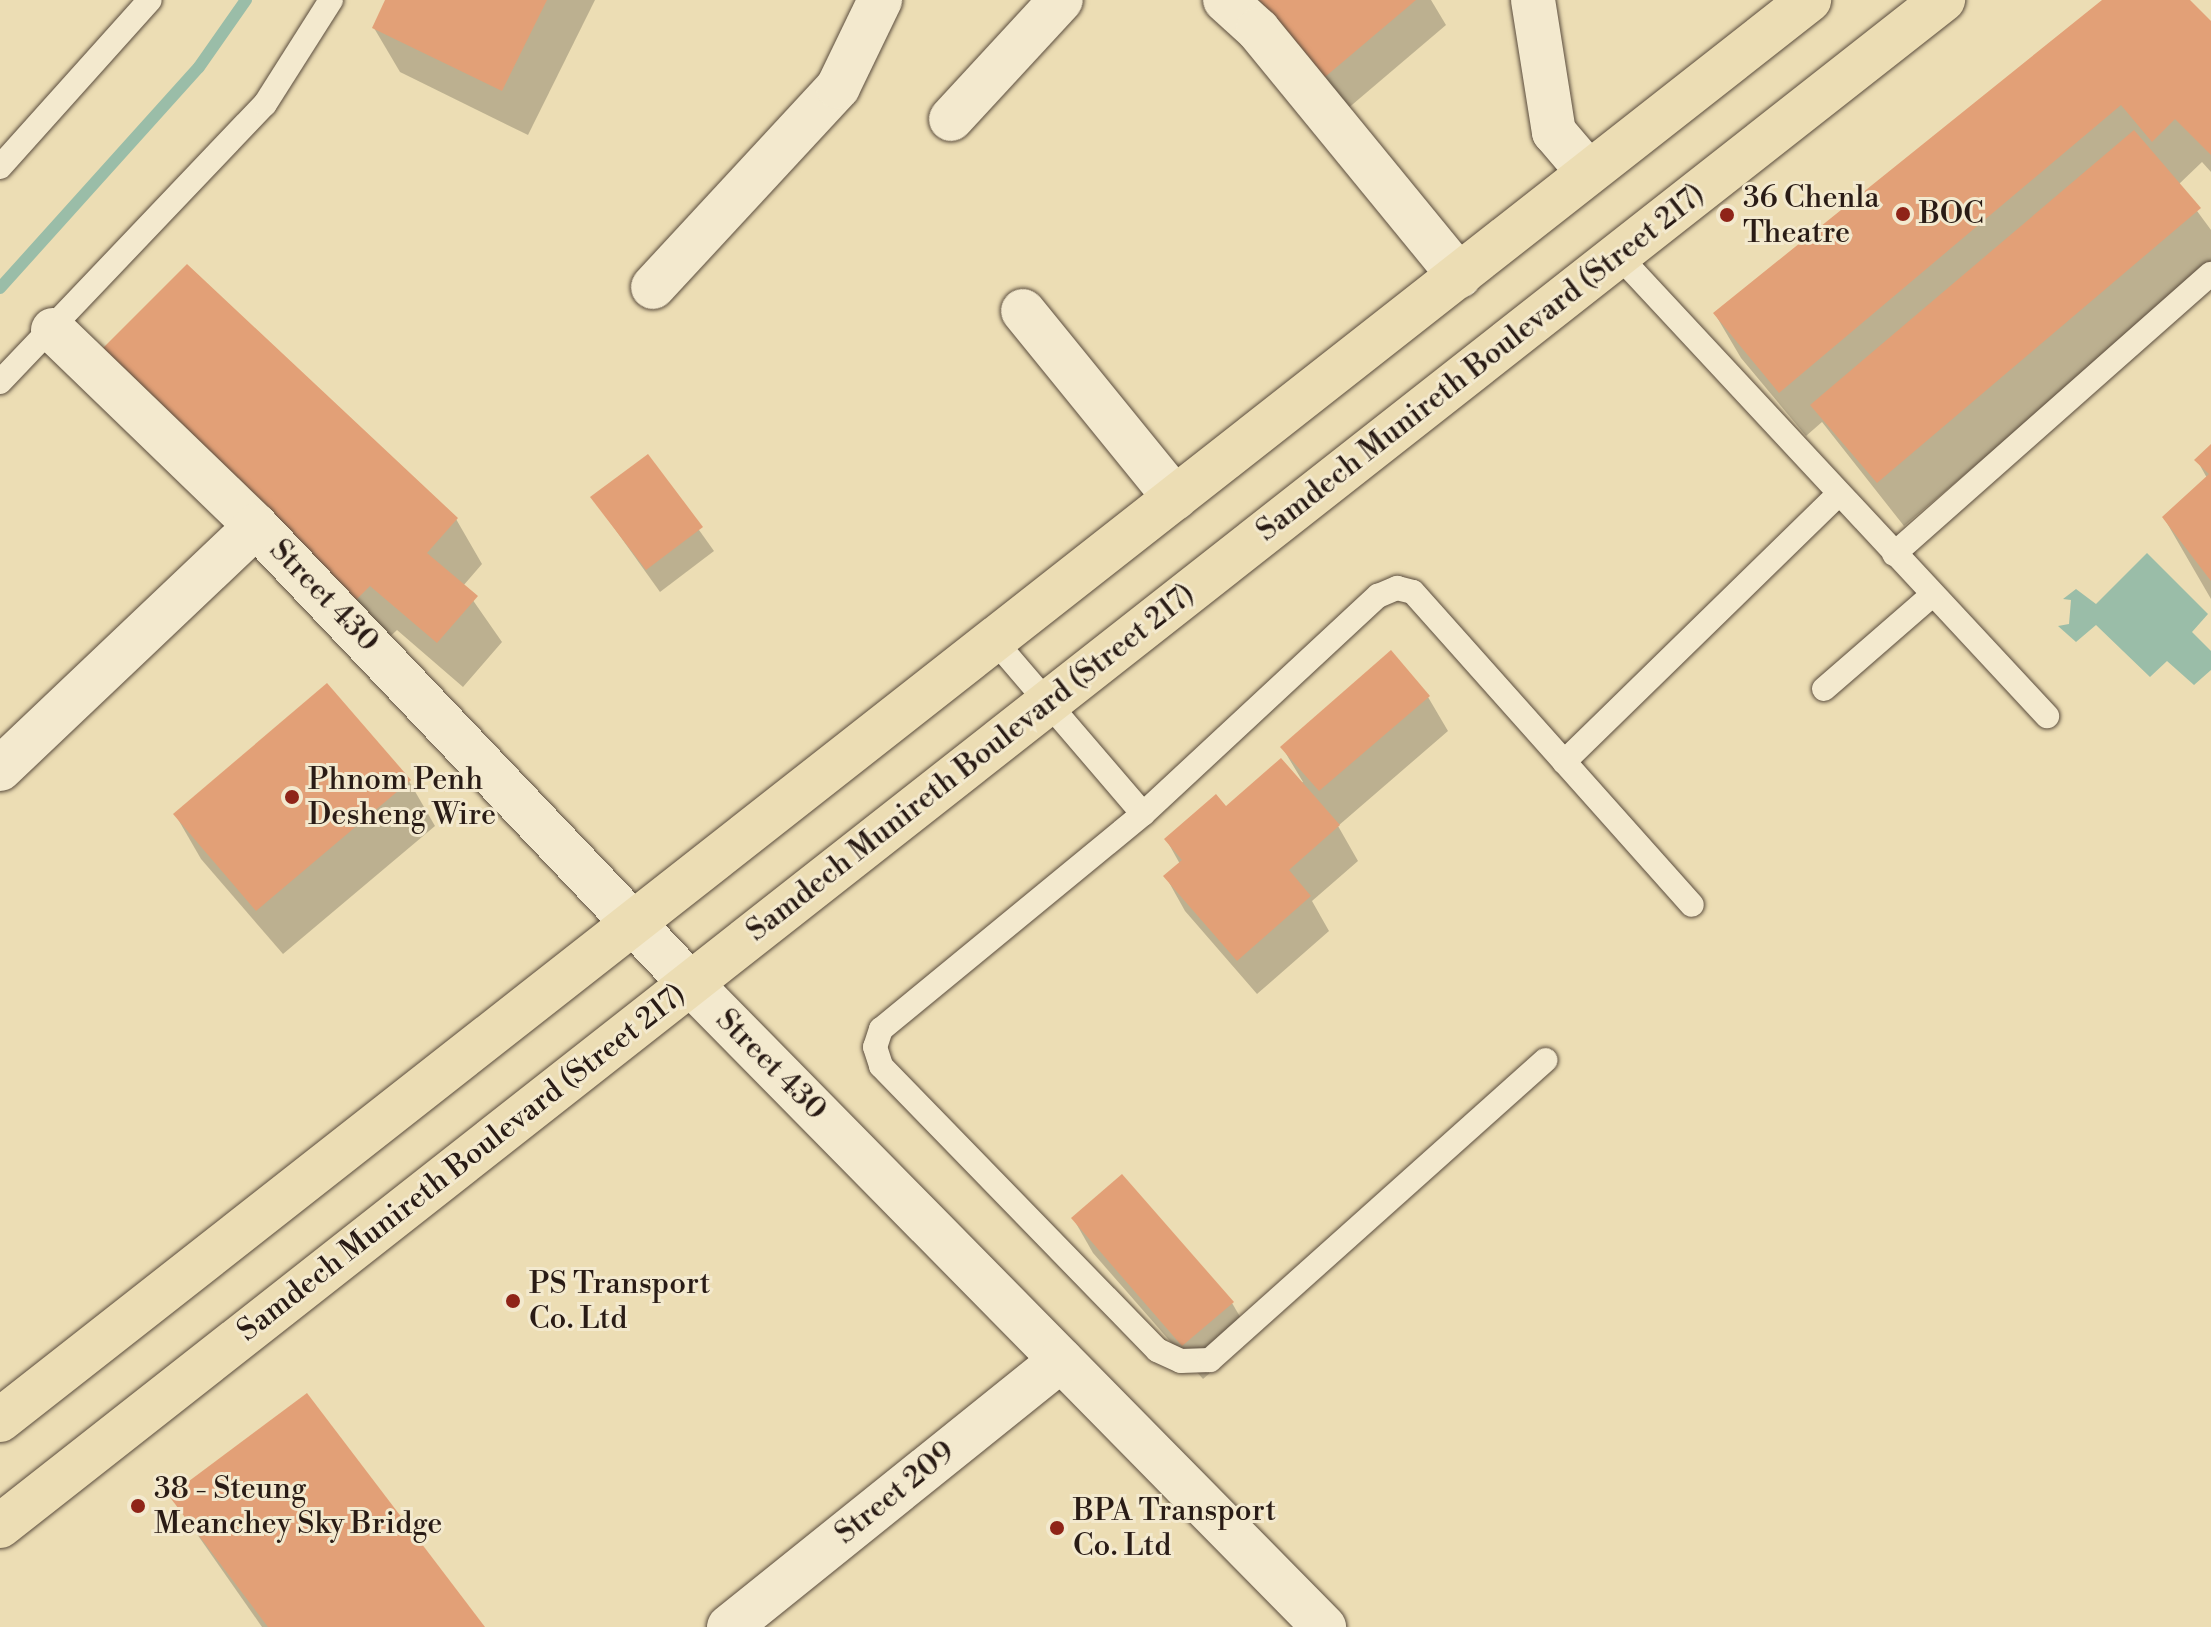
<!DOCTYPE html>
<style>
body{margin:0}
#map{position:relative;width:2211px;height:1627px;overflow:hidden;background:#ecddb4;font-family:"Libre Bodoni",serif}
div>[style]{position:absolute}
.water>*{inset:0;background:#9abda8}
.shadow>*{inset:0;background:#0003}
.stream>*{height:12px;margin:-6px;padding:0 6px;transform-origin:6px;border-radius:6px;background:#9abda8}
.building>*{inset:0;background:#e2a077}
.roads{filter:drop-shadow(0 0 2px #5a4c3d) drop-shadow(0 0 2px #5a4c3d)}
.lane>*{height:24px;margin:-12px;padding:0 12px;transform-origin:12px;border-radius:12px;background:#f3e9ce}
.street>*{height:44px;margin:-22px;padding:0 22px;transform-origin:22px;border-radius:22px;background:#f3e9ce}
.primary>*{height:44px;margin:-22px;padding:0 22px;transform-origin:22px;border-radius:22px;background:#ecddb4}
.dots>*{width:22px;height:22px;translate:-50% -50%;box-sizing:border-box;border:4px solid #f3e9ce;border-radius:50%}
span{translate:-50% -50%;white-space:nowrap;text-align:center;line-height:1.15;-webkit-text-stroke:6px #f3e9ce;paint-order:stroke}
.poi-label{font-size:30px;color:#291b15}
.left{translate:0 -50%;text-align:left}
.street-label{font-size:30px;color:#291b15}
</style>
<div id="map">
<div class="water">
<i style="clip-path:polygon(2147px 553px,2208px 614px,2192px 632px,2211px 651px,2211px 670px,2194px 685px,2167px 661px,2150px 677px,2096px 625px,2076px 642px,2058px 626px,2069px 624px,2071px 600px,2063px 599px,2076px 589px,2096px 604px)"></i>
</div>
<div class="shadow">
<i style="clip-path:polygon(388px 0,595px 0,528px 135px,400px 72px,374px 28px)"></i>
<i style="clip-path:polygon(1253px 0,1431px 0,1446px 25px,1346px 110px)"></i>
<i style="clip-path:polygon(2105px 0,2188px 0,2211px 24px,2211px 172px,2202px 162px,2178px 185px,2211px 230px,2211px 266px,1904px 526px,1822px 422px,1806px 436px,1741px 358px,1715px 314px)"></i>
<i style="clip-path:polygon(125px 399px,456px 519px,482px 564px,463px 586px,502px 642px,463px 687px,397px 630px,379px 647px)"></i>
<i style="clip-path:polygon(2211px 447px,2211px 599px,2164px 518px,2207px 478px,2197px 460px)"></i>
<i style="clip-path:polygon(647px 457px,714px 551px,660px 592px,592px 497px)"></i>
<i style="clip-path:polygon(1428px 697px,1448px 731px,1338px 826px,1358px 861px,1312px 901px,1329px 931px,1257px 994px,1185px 911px,1166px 877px,1180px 864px,1166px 839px,1303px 782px,1282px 747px)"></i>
<i style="clip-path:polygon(409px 781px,435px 826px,283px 954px,201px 859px,175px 814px)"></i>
<i style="clip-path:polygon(1073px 1218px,1232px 1303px,1252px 1337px,1203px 1379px,1093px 1253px)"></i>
<i style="clip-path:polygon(171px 1497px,483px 1627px,262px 1627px)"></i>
</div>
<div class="stream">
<i style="left:0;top:288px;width:297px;rotate:-48deg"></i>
<i style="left:199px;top:67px;width:82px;rotate:-55deg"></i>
</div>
<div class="building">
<i style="clip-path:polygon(385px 0,547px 0,502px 91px,372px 28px)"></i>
<i style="clip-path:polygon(1259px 0,1416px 0,1325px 77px)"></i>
<i style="clip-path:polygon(2102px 0,2190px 0,2211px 21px,2211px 155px,2175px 119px,2152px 142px,2121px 105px,1779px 393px,1713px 313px)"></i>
<i style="clip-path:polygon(2134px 130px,2201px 208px,1877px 483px,1810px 405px)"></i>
<i style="clip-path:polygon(187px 264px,458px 518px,427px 553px,478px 596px,437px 643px,370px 586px,353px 603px,97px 354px)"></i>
<i style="clip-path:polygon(2211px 444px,2211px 581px,2162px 517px,2209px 474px,2194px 460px)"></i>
<i style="clip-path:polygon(648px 454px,703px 527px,646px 570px,590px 497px)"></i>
<i style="clip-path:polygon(1391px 650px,1430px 696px,1319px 791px,1280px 747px)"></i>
<i style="clip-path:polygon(327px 683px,411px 780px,256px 911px,173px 814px)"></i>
<i style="clip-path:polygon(1281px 758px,1340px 825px,1289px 870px,1311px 896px,1237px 961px,1163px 876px,1182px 860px,1164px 839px,1216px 794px,1226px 806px)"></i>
<i style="clip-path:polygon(1122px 1174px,1234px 1302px,1182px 1346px,1071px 1218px)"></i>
<i style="clip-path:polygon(307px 1393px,485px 1627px,268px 1627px,169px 1496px)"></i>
</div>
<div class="roads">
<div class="lane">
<i style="left:0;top:167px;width:224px;rotate:-48.1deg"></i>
<i style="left:1618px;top:255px;width:630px;rotate:47.06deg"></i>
<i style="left:0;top:382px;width:384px;rotate:-46.4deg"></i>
<i style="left:265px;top:104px;width:123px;rotate:-57.6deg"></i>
<i style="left:1894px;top:554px;width:423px;rotate:-41.5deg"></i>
<i style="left:994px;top:640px;width:229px;rotate:49.4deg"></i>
<i style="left:1143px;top:814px;width:321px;rotate:-42.9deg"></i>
<i style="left:1378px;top:596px;width:21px;rotate:-23deg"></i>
<i style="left:1397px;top:588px;width:16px;rotate:14deg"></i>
<i style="left:1413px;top:592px;width:419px;rotate:48.3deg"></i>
<i style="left:1824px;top:689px;width:143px;rotate:-41deg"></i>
<i style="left:1564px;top:762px;width:384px;rotate:-44.3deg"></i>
<i style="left:1143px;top:814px;width:339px;rotate:140.6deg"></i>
<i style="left:881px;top:1029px;width:19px;rotate:108deg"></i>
<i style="left:875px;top:1047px;width:20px;rotate:72deg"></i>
<i style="left:881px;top:1066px;width:396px;rotate:45.8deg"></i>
<i style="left:1157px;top:1350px;width:26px;rotate:25deg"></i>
<i style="left:1181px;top:1361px;width:29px;rotate:-2deg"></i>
<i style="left:1210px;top:1360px;width:450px;rotate:-41.8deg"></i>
</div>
<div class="street">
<i style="left:1225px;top:0;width:45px;rotate:42.3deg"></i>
<i style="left:1258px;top:30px;width:318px;rotate:50.7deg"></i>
<i style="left:1533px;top:0;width:134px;rotate:81deg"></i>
<i style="left:1554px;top:132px;width:52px;rotate:49.6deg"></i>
<i style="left:951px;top:119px;width:162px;rotate:-47.3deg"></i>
<i style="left:653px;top:287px;width:272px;rotate:-47.2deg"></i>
<i style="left:838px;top:87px;width:97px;rotate:-64.2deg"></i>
<i style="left:1023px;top:311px;width:241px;rotate:50.9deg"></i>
<i style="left:53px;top:330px;width:282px;rotate:44deg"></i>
<i style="left:256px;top:526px;width:630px;rotate:46.48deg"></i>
<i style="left:690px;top:983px;width:904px;rotate:45.45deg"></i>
<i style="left:0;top:769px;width:353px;rotate:-43.5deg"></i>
<i style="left:729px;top:1627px;width:426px;rotate:-38.8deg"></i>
</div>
<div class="primary">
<i style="left:0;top:1420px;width:2300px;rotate:-38.13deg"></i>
<i style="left:0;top:1526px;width:2471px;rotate:-38.15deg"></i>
</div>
</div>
<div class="dots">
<i style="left:1903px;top:214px;background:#8f2418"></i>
<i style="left:1727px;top:215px;background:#8f2418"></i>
<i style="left:292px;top:797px;background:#8f2418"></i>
<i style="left:513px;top:1301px;background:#8f2418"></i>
<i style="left:138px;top:1506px;background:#8f2418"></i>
<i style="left:1057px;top:1528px;background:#8f2418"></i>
</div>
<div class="poi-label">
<span class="left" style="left:1743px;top:215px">36 Chenla<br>Theatre</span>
<span class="left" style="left:1919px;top:214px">BOC</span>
<span class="left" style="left:308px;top:797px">Phnom Penh<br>Desheng Wire</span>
<span class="left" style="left:529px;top:1301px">PS Transport<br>Co. Ltd</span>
<span class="left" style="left:154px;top:1506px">38 - Steung<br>Meanchey Sky Bridge</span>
<span class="left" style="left:1073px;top:1528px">BPA Transport<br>Co. Ltd</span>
</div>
<div class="street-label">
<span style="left:1481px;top:363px;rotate:-38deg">Samdech Munireth Boulevard (Street 217)</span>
<span style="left:324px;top:596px;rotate:46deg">Street 430</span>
<span style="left:971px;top:763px;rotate:-38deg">Samdech Munireth Boulevard (Street 217)</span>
<span style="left:771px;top:1065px;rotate:45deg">Street 430</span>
<span style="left:462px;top:1163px;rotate:-38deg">Samdech Munireth Boulevard (Street 217)</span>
<span style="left:895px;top:1493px;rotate:-39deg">Street 209</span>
</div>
</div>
